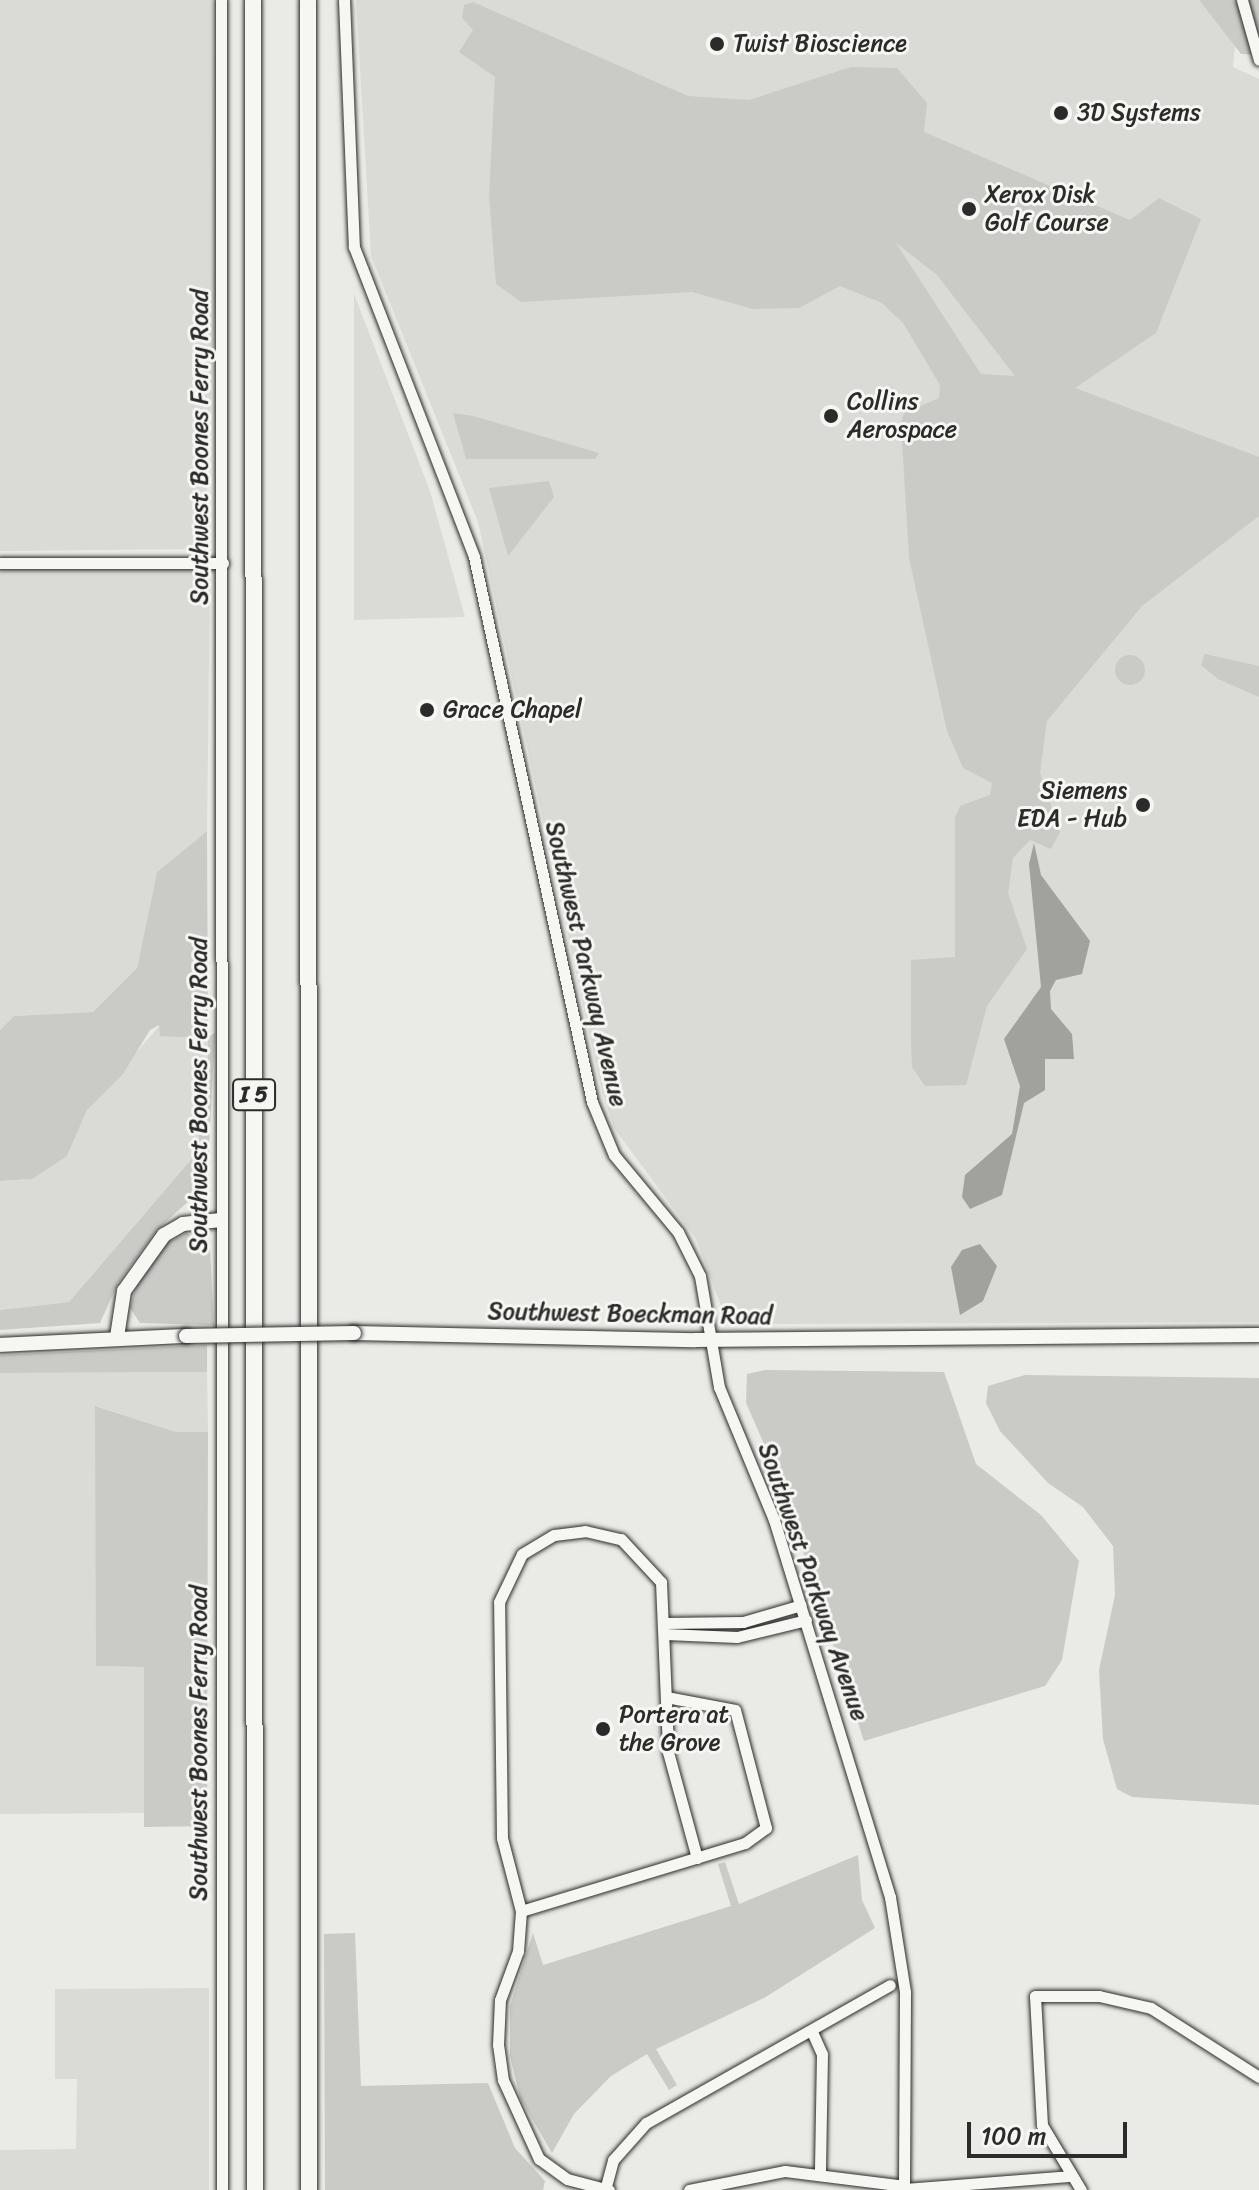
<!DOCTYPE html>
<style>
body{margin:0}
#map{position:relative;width:1259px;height:2190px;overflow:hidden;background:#eaeae6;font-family:Sriracha,sans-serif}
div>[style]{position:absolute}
.built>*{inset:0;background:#dadad6}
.green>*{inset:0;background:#cacac7}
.round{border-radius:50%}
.water>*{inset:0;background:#a1a19e}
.roads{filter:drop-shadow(0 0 2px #2b2b2b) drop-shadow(0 0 2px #2b2b2b)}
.minor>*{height:11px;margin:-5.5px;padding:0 5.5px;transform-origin:5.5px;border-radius:5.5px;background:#f6f6f2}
.major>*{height:14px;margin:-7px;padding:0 7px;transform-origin:7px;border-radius:7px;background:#f6f6f2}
.highway>*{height:16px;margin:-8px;padding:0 8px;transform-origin:8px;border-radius:8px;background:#f6f6f2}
.bridges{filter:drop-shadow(0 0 2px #2b2b2b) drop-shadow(0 0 2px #2b2b2b)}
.major-bridge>*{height:14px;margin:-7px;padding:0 7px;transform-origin:7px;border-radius:7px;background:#f6f6f2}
.dots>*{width:22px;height:22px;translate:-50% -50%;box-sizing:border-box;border:4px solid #f6f6f2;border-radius:50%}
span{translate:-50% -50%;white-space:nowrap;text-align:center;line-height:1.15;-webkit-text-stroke:6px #f6f6f2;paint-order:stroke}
.shield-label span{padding:2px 6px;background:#f6f6f2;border:2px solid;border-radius:6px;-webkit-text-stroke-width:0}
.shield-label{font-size:22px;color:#2b2b2b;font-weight:700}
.poi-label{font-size:24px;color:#2b2b2b}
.left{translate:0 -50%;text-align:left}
.right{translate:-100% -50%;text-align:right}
.street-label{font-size:24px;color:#2b2b2b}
.scale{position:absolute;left:967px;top:2122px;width:160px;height:36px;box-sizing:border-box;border:4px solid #2b2b2b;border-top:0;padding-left:10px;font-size:24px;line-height:28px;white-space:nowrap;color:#2b2b2b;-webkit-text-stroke:6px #f6f6f2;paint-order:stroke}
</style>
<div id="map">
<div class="built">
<i style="clip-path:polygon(0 0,213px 0,215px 306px,205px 538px,193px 549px,0 551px)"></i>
<i style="clip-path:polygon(356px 0,1239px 0,1233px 67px,1259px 79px,1259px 1322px,745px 1324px,722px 1308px,696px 1239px,614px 1128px,602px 1091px,478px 522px,371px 256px)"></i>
<i style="clip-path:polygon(354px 294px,430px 491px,465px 617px,354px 620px)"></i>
<i style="clip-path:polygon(196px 567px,210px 579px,207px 831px,157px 872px,137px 968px,93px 1012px,14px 1016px,0 1030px,0 569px)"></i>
<i style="clip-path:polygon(160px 1025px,208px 1037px,208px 1091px,195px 1155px,69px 1302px,0 1310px,0 1181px,24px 1180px,67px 1156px,87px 1110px)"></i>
<i style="clip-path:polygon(207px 1372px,208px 1432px,176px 1432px,96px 1406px,96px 1666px,144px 1667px,144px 1813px,0 1814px,0 1373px)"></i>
<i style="clip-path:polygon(209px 1988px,209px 2190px,0 2190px,0 2150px,76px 2149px,77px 2079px,55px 2079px,55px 1989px)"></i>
</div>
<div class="green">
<i style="clip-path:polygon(1199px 0,1259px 0,1259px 55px,1241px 54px)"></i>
<i style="clip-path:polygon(evenodd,473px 2px,688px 96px,749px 100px,851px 67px,897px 68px,927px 103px,924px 132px,1130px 220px,1159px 198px,1201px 219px,1156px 333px,1075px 388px,1259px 457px,1259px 516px,1142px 606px,1047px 721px,1040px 773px,1060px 832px,1051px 849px,1030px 840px,1013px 858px,1008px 893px,1027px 949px,987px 1006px,966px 1085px,925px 1086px,912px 1067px,911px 1043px,911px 960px,955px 957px,955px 818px,960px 806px,990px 795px,992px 783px,963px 768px,947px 731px,909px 558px,901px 423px,904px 413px,939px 398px,940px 385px,903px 323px,882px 303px,840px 286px,799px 308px,753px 309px,692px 292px,521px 302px,496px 284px,489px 196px,495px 77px,459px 52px,473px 30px,462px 18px,464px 5px,473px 2px,896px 243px,937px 275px,1015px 376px,981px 374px,896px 243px)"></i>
<i style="clip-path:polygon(453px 413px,473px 416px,599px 453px,595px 459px,466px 459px)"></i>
<i style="clip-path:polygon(549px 481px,554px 497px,508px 556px,489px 488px)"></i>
<i style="clip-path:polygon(1205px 654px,1259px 666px,1259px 697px,1218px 679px,1201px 665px)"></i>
<i class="round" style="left:1115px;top:655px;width:30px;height:30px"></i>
<i style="clip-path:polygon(207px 831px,208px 1037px,215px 1033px,207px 1184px,155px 1232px,118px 1283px,100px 1323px,0 1330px,0 1310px,69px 1302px,195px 1155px,208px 1091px,208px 1038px,160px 1036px,159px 1025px,150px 1030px,123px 1074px,87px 1110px,67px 1156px,32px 1179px,0 1181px,0 1030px,14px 1016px,93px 1012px,137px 968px,157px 872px)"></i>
<i style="clip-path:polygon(187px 1233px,210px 1250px,214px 1325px,140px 1323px,130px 1308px,138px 1281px,165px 1244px)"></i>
<i style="clip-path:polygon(207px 1345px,207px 1372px,0 1373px,0 1355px)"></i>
<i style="clip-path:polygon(765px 1370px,944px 1372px,976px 1464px,1041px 1515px,1079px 1561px,1062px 1660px,1045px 1686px,864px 1741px,780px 1480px,746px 1403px,747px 1374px)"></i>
<i style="clip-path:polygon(1025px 1375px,1259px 1378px,1259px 1805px,1132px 1797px,1117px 1789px,1103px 1739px,1099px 1670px,1115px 1595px,1113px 1546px,1083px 1507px,1048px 1483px,1000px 1431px,986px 1403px,988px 1386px)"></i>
<i style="clip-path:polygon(95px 1406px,176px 1432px,208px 1432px,207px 1826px,144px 1827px,144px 1667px,96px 1666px)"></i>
<i style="clip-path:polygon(858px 1855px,862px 1900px,875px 1928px,764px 1998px,656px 2049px,677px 2085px,669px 2090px,647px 2054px,611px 2076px,574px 2114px,552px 2153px,520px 2098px,510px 2056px,510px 2006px,533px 1933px,543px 1965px,731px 1906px,718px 1864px,725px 1862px,739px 1904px)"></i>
<i style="clip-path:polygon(355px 1933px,361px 2086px,488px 2083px,515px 2148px,545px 2181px,543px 2190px,325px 2190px,324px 1934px)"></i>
</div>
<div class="water">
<i style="clip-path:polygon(1034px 843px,1041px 875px,1090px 941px,1082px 974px,1056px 980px,1050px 991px,1051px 1009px,1072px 1034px,1074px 1059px,1045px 1059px,1045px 1090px,1024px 1103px,1002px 1195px,970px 1209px,962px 1197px,965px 1175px,1012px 1134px,1020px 1086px,1004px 1039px,1041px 987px,1029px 864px)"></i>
<i style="clip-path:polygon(980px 1244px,997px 1266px,983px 1301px,960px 1315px,951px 1267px,962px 1250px)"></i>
</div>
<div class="roads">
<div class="minor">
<i style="left:221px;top:0;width:2190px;rotate:89.97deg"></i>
<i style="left:344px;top:0;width:247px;rotate:87.7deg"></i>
<i style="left:354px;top:247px;width:332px;rotate:68.8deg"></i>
<i style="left:474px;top:557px;width:558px;rotate:77.78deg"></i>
<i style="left:592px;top:1102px;width:57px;rotate:67.5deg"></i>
<i style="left:614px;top:1155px;width:100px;rotate:50.3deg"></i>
<i style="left:678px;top:1232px;width:49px;rotate:63.4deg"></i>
<i style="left:700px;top:1276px;width:113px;rotate:80.3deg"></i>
<i style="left:719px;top:1387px;width:144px;rotate:67.5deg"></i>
<i style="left:774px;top:1520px;width:394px;rotate:72.9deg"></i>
<i style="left:890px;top:1897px;width:96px;rotate:81deg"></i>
<i style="left:905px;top:1992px;width:198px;rotate:90.3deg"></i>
<i style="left:1242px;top:0;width:62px;rotate:74.2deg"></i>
<i style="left:0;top:563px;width:223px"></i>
<i style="left:665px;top:1623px;width:78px;rotate:-0.7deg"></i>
<i style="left:743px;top:1622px;width:60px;rotate:-16.3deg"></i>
<i style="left:665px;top:1634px;width:72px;rotate:2.4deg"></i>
<i style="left:737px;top:1637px;width:71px;rotate:-13.8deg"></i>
<i style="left:521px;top:1911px;width:234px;rotate:-16.9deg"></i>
<i style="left:745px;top:1843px;width:26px;rotate:-36deg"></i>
<i style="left:766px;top:1828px;width:122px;rotate:-104.7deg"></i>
<i style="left:735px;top:1710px;width:70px;rotate:-169.3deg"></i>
<i style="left:813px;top:2034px;width:22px;rotate:66deg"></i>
<i style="left:822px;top:2054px;width:119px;rotate:91deg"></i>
<i style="left:605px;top:2190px;width:31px;rotate:-75deg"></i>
<i style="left:613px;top:2160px;width:50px;rotate:-48.3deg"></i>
<i style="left:646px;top:2123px;width:280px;rotate:-29.5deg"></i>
<i style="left:609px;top:2190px;width:43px;rotate:-165.3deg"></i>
<i style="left:567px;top:2179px;width:34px;rotate:-144deg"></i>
<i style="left:539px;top:2159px;width:87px;rotate:-114.5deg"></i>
<i style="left:503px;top:2080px;width:35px;rotate:-98deg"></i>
<i style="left:498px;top:2045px;width:45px;rotate:-87.5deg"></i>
<i style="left:500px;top:2000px;width:52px;rotate:-69.8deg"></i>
<i style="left:518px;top:1951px;width:40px;rotate:-85.7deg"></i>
<i style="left:521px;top:1911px;width:75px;rotate:-104.6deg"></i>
<i style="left:502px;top:1838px;width:236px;rotate:-90.7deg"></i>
<i style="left:499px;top:1602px;width:53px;rotate:-64.4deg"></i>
<i style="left:522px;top:1554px;width:37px;rotate:-31deg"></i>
<i style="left:554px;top:1535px;width:31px;rotate:-7deg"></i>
<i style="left:585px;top:1531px;width:37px;rotate:13deg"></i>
<i style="left:621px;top:1539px;width:59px;rotate:47.1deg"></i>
<i style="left:661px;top:1582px;width:170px;rotate:87.6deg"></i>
<i style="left:668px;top:1752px;width:110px;rotate:74.7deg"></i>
<i style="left:689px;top:2190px;width:98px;rotate:-11.2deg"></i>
<i style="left:785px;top:2171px;width:121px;rotate:7.1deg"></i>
<i style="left:892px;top:2190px;width:177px;rotate:-4.5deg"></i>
<i style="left:1081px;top:2190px;width:76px;rotate:-121deg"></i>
<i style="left:1042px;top:2125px;width:129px;rotate:-93.1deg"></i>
<i style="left:1035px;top:1996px;width:64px"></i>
<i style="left:1099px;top:1996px;width:53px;rotate:13deg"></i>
<i style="left:1151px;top:2008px;width:128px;rotate:32.6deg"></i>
</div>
<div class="major">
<i style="left:354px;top:1333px;width:341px;rotate:1.2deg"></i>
<i style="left:695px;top:1340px;width:564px;rotate:-0.51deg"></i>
<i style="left:117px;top:1337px;width:47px;rotate:-81.3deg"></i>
<i style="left:124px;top:1291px;width:69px;rotate:-54.5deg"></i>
<i style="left:164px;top:1235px;width:22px;rotate:-30deg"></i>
<i style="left:183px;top:1224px;width:38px;rotate:-6deg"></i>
<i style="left:0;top:1345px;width:186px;rotate:-2.8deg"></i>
</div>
<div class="highway">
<i style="left:253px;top:0;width:2190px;rotate:89.95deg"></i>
<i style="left:308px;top:0;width:2190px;rotate:89.97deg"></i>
</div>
</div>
<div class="bridges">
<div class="major-bridge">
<i style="left:186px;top:1336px;width:168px;rotate:-1deg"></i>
</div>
</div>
<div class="dots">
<i style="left:717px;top:44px;background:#2b2b2b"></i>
<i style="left:1061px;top:113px;background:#2b2b2b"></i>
<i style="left:969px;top:209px;background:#2b2b2b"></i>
<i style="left:831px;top:416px;background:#2b2b2b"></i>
<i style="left:427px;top:710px;background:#2b2b2b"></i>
<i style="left:1143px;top:805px;background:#2b2b2b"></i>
<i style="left:603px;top:1729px;background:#2b2b2b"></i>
</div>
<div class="shield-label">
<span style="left:254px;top:1095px">I 5</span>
</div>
<div class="poi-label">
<span class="left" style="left:733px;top:44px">Twist Bioscience</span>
<span class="left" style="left:1077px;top:113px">3D Systems</span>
<span class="left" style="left:985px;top:209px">Xerox Disk<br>Golf Course</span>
<span class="left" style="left:847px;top:416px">Collins<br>Aerospace</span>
<span class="left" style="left:443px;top:710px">Grace Chapel</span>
<span class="right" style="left:1127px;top:805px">Siemens<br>EDA - Hub</span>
<span class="left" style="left:619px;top:1729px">Portera at<br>the Grove</span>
</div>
<div class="street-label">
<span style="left:200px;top:447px;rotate:-90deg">Southwest Boones Ferry Road</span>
<span style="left:586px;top:964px;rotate:77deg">Southwest Parkway Avenue</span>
<span style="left:199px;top:1095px;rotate:-90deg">Southwest Boones Ferry Road</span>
<span style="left:630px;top:1314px;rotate:1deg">Southwest Boeckman Road</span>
<span style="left:813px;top:1582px;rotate:71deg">Southwest Parkway Avenue</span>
<span style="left:199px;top:1743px;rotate:-90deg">Southwest Boones Ferry Road</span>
</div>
<div class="scale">100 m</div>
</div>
